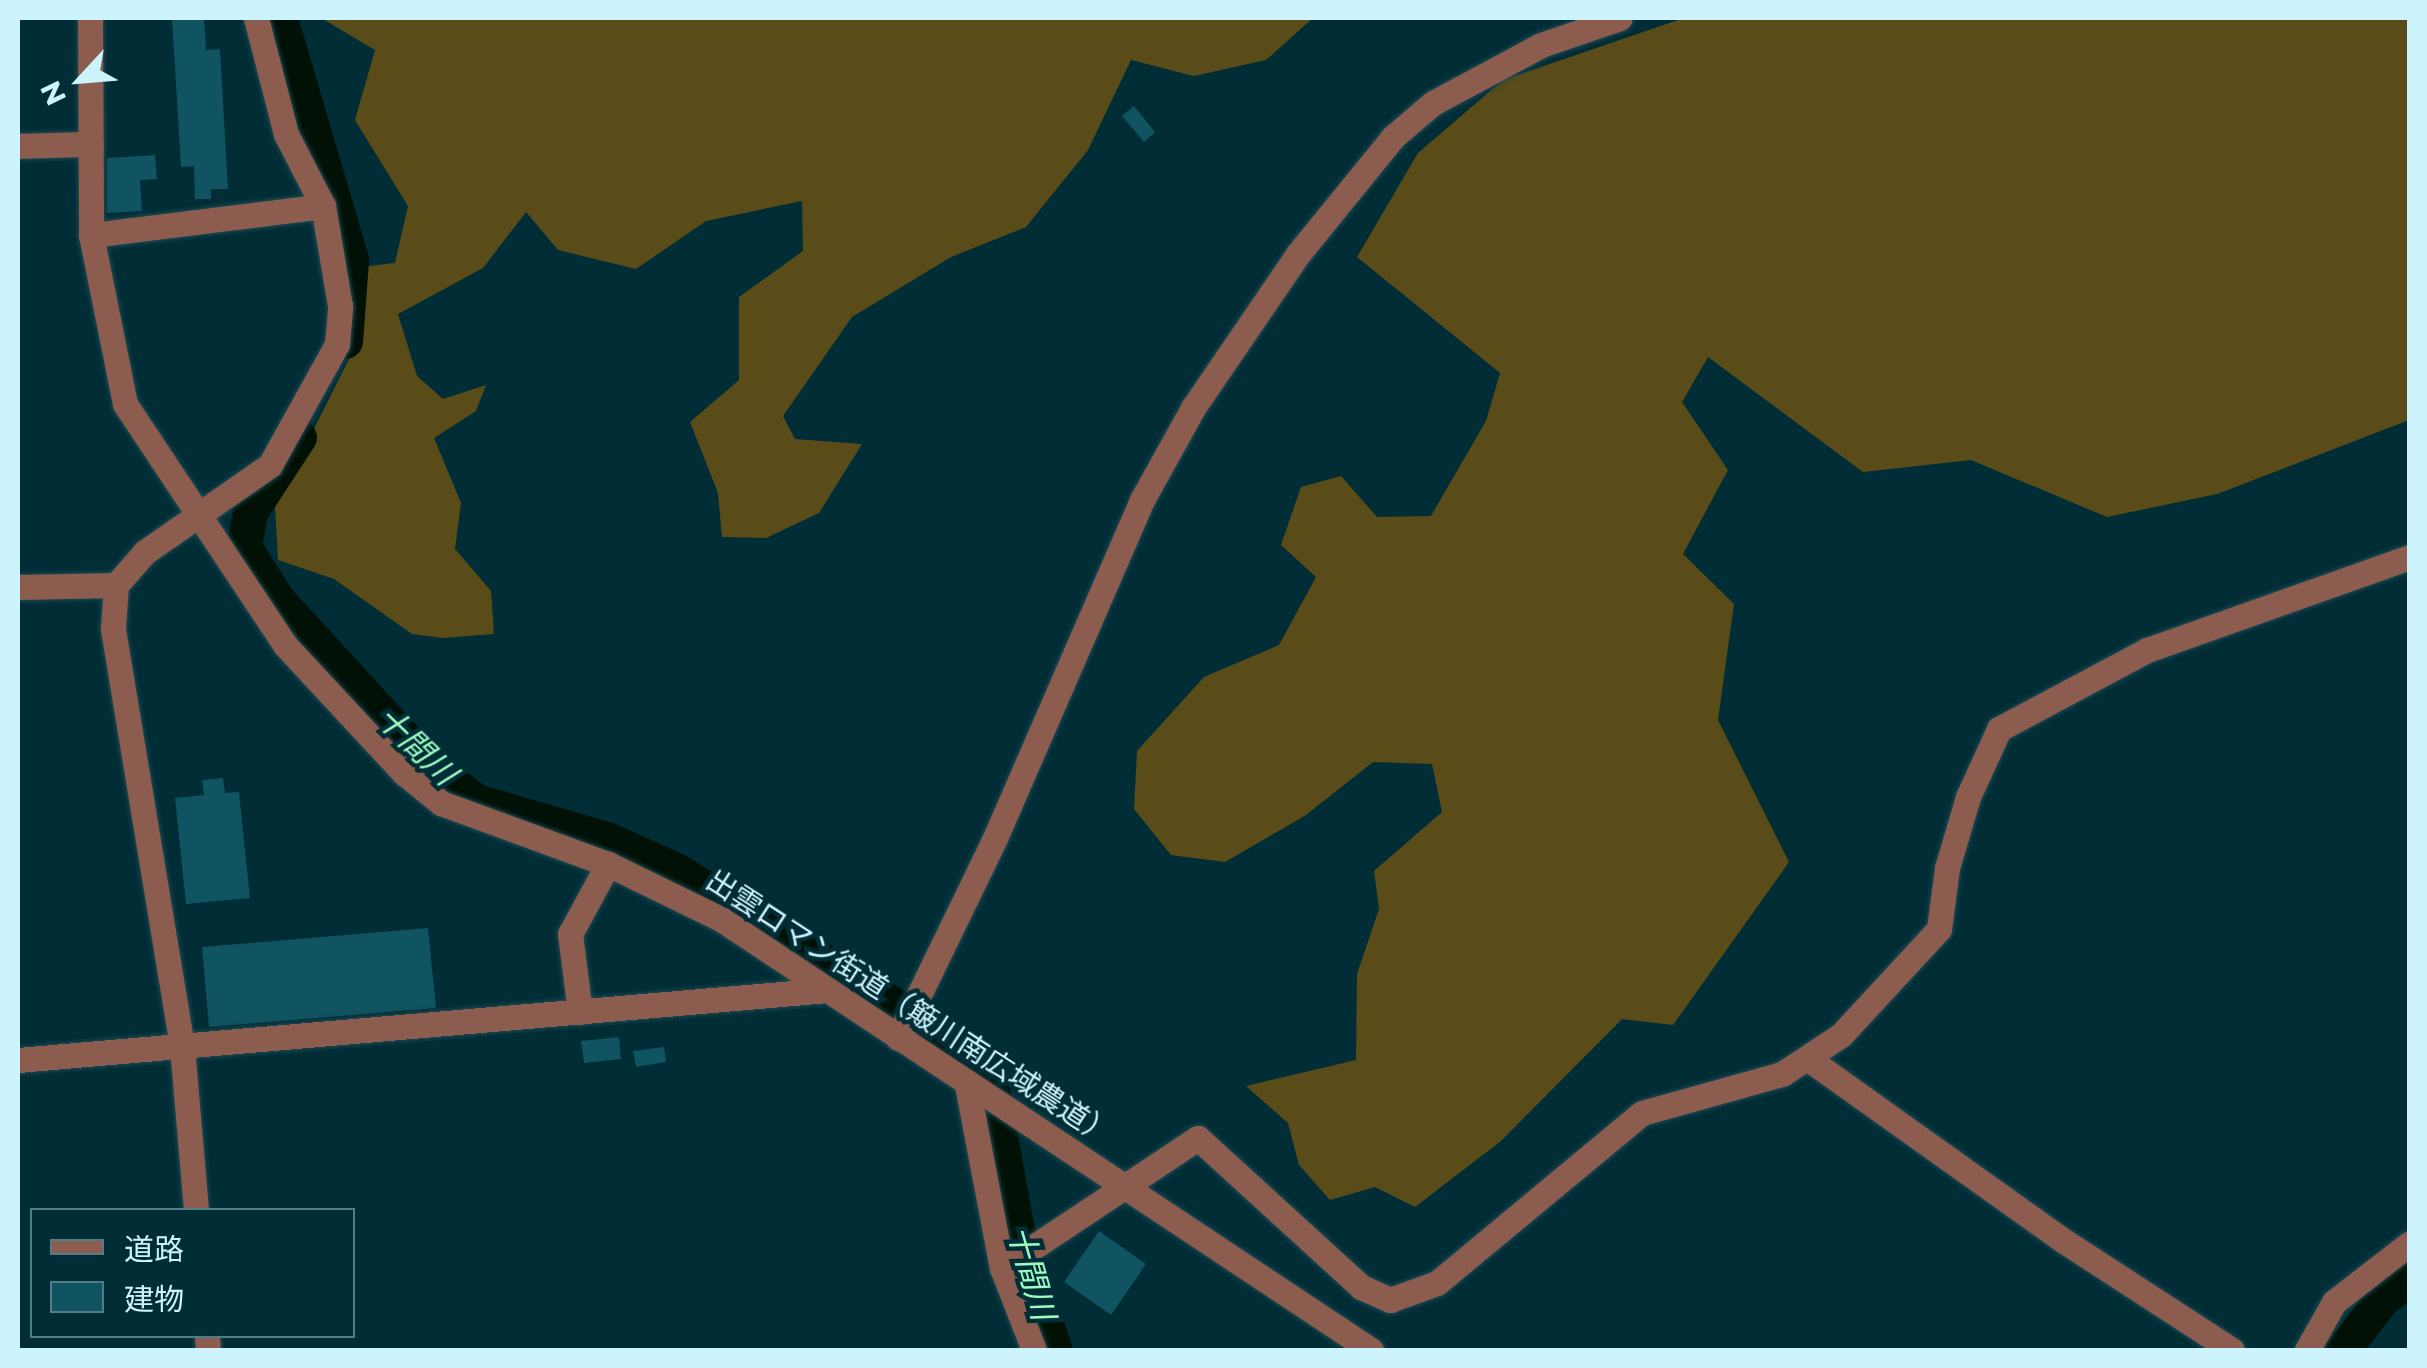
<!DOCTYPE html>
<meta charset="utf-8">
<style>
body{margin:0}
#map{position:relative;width:2427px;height:1368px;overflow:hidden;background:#002d36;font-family:Montserrat,"Noto Sans JP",sans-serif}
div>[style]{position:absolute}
.forest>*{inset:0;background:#594c18}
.river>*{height:35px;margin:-17.5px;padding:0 17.5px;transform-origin:17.5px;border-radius:17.5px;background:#011106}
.building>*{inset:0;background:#105361}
.roads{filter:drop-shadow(0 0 2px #1d4952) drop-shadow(0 0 2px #1d4952)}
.minor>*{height:25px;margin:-12.5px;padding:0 12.5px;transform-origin:12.5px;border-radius:12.5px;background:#8c5c4f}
span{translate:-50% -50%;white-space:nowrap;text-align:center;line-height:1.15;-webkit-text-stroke:9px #002d36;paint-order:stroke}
.street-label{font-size:30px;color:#cdf3fd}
.water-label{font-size:32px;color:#9efbc1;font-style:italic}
.frame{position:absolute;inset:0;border:20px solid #cdf3fd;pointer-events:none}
.legend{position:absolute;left:30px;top:1208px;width:325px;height:130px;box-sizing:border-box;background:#002d36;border:2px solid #527c86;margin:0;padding:12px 18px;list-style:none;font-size:30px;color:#cdf3fd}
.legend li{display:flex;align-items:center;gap:20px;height:50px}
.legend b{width:50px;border:2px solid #527c86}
.north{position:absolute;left:30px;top:30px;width:100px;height:100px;-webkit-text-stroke:8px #002d36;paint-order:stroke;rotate:244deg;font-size:28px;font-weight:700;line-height:40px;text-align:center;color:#cdf3fd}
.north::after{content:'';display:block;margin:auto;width:35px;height:45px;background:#cdf3fd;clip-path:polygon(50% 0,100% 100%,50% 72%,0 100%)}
</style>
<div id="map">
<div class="forest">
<i style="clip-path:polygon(321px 18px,1313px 18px,1266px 60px,1194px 76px,1131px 60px,1088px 150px,1026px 227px,951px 257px,852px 317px,783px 416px,795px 439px,862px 444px,819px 513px,766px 538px,722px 537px,718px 493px,690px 422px,739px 380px,739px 297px,803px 251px,802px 201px,706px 221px,636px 269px,558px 250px,526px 212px,483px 268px,398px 314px,417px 376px,443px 399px,486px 385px,476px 411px,434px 438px,461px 503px,455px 549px,491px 591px,494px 634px,443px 638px,412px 634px,334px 579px,278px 560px,275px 506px,355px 347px,361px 267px,395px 263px,408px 206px,355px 120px,375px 50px)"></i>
<i style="clip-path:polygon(1684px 18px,2409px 18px,2409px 420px,2217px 494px,2107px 517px,1971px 460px,1863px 472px,1708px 357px,1682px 402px,1728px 470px,1683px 554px,1734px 604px,1718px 720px,1789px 862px,1673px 1025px,1622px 1019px,1501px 1141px,1415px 1207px,1375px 1187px,1330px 1200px,1299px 1165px,1288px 1123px,1246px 1086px,1356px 1060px,1357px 974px,1379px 909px,1374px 871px,1442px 812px,1432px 764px,1373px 762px,1306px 815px,1225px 862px,1171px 855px,1134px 809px,1137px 751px,1204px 677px,1279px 645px,1316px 577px,1281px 545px,1301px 487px,1341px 476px,1377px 517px,1431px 516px,1486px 421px,1500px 373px,1357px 257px,1418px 153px,1503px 80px)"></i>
</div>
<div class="river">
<i style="left:280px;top:18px;width:252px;rotate:73.6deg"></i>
<i style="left:351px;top:260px;width:81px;rotate:94.2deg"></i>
<i style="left:299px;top:437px;width:90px;rotate:123.2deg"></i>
<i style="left:250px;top:512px;width:36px;rotate:100deg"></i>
<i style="left:244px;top:547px;width:62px;rotate:57.6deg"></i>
<i style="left:277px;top:599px;width:225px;rotate:47.5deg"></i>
<i style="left:429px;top:765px;width:59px;rotate:37.5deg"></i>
<i style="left:476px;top:801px;width:136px;rotate:16.2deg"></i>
<i style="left:607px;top:839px;width:76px;rotate:24.2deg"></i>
<i style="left:676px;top:870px;width:335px;rotate:31.7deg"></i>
<i style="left:961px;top:1046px;width:54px;rotate:54.8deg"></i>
<i style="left:992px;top:1090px;width:160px;rotate:80deg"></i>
<i style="left:1020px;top:1248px;width:108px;rotate:71.1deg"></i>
<i style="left:2343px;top:1350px;width:64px;rotate:-52.6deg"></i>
<i style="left:2382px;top:1299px;width:35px;rotate:-37deg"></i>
</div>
<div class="building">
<i style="clip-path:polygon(172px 18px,204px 18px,206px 50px,220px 49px,228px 189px,211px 189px,211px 199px,195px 199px,194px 166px,181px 167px)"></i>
<i style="clip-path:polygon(1134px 106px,1155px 132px,1144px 142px,1122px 116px)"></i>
<i style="clip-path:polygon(155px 155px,157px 179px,140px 180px,142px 211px,107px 213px,107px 158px)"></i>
<i style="clip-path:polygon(223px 778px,225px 793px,239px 792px,250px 898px,186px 904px,175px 798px,204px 795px,202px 780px)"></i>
<i style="clip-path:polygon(428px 928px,436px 1008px,209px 1027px,202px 947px)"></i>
<i style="clip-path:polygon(619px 1037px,621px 1059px,584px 1063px,581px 1041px)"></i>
<i style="clip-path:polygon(664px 1047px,666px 1062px,636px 1067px,633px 1051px)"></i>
<i style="clip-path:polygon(1099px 1231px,1146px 1264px,1111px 1315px,1064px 1282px)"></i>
</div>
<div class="roads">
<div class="minor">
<i style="left:90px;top:18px;width:217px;rotate:89.7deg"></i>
<i style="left:91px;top:235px;width:172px;rotate:78.6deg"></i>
<i style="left:125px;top:404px;width:289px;rotate:56.4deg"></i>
<i style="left:285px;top:645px;width:175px;rotate:47.1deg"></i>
<i style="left:404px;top:773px;width:48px;rotate:39deg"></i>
<i style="left:441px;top:803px;width:178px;rotate:20.1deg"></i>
<i style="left:608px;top:864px;width:126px;rotate:26deg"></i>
<i style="left:721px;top:919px;width:780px;rotate:33.55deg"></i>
<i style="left:18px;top:146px;width:73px;rotate:-1.6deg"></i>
<i style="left:91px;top:235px;width:234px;rotate:-7.1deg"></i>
<i style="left:18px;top:587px;width:98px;rotate:-1.2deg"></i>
<i style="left:580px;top:1012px;width:79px;rotate:-97.3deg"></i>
<i style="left:570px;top:934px;width:80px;rotate:-61.5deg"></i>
<i style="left:898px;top:1038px;width:222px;rotate:-64.1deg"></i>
<i style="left:995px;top:838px;width:369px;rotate:-66.5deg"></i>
<i style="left:1142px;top:500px;width:105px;rotate:-61deg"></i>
<i style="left:1193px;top:408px;width:186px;rotate:-55.7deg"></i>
<i style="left:1298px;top:254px;width:151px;rotate:-50.9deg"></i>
<i style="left:1393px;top:137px;width:52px;rotate:-40.4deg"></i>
<i style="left:1433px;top:103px;width:123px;rotate:-28.2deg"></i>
<i style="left:1541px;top:45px;width:83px;rotate:-18.9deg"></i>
<i style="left:18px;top:1060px;width:813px;rotate:-4.94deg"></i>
<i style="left:1810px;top:1060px;width:312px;rotate:35.5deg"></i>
<i style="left:2064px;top:1241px;width:200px;rotate:33deg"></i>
<i style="left:967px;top:1085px;width:186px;rotate:79.2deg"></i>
<i style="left:1002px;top:1268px;width:88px;rotate:68.7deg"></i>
<i style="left:196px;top:1210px;width:165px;rotate:-94.9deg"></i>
<i style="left:182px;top:1046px;width:424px;rotate:-99.4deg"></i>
<i style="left:113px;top:628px;width:43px;rotate:-86deg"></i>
<i style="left:116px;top:585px;width:44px;rotate:-48.7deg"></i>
<i style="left:145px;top:552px;width:152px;rotate:-34.8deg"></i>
<i style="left:270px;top:465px;width:138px;rotate:-61deg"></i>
<i style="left:337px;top:344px;width:38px;rotate:-85deg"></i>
<i style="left:340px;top:306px;width:101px;rotate:-99.6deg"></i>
<i style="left:323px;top:206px;width:81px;rotate:-117.2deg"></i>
<i style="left:286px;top:134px;width:120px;rotate:-104.5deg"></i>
<i style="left:1002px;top:1268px;width:235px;rotate:-33.6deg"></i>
<i style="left:1198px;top:1138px;width:221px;rotate:42.4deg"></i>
<i style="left:1361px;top:1287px;width:32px;rotate:24deg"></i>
<i style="left:1390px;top:1300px;width:50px;rotate:-19.9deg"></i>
<i style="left:1437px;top:1283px;width:266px;rotate:-39.7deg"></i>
<i style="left:1642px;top:1113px;width:145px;rotate:-15.6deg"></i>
<i style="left:1782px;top:1074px;width:71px;rotate:-33.5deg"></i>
<i style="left:1841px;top:1035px;width:144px;rotate:-47.2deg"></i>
<i style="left:1939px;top:929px;width:62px;rotate:-82.5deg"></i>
<i style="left:1947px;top:868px;width:74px;rotate:-73.5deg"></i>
<i style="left:1968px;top:797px;width:75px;rotate:-65.5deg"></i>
<i style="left:1999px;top:729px;width:168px;rotate:-28.1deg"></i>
<i style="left:2147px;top:650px;width:279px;rotate:-19.5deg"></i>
<i style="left:207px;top:1336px;width:14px;rotate:86deg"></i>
<i style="left:2307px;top:1350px;width:55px;rotate:-60.6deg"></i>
<i style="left:2334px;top:1302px;width:96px;rotate:-37.8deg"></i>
</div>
</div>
<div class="street-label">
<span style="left:910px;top:1008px;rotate:33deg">出雲ロマン街道（簸川南広域農道）</span>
</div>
<div class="water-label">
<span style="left:416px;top:746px;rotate:44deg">十間川</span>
<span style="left:1031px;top:1273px;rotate:74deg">十間川</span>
</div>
<div class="frame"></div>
<ul class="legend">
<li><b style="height:12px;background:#8c5c4f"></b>道路</li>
<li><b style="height:28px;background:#105361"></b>建物</li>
</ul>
<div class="north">N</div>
</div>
